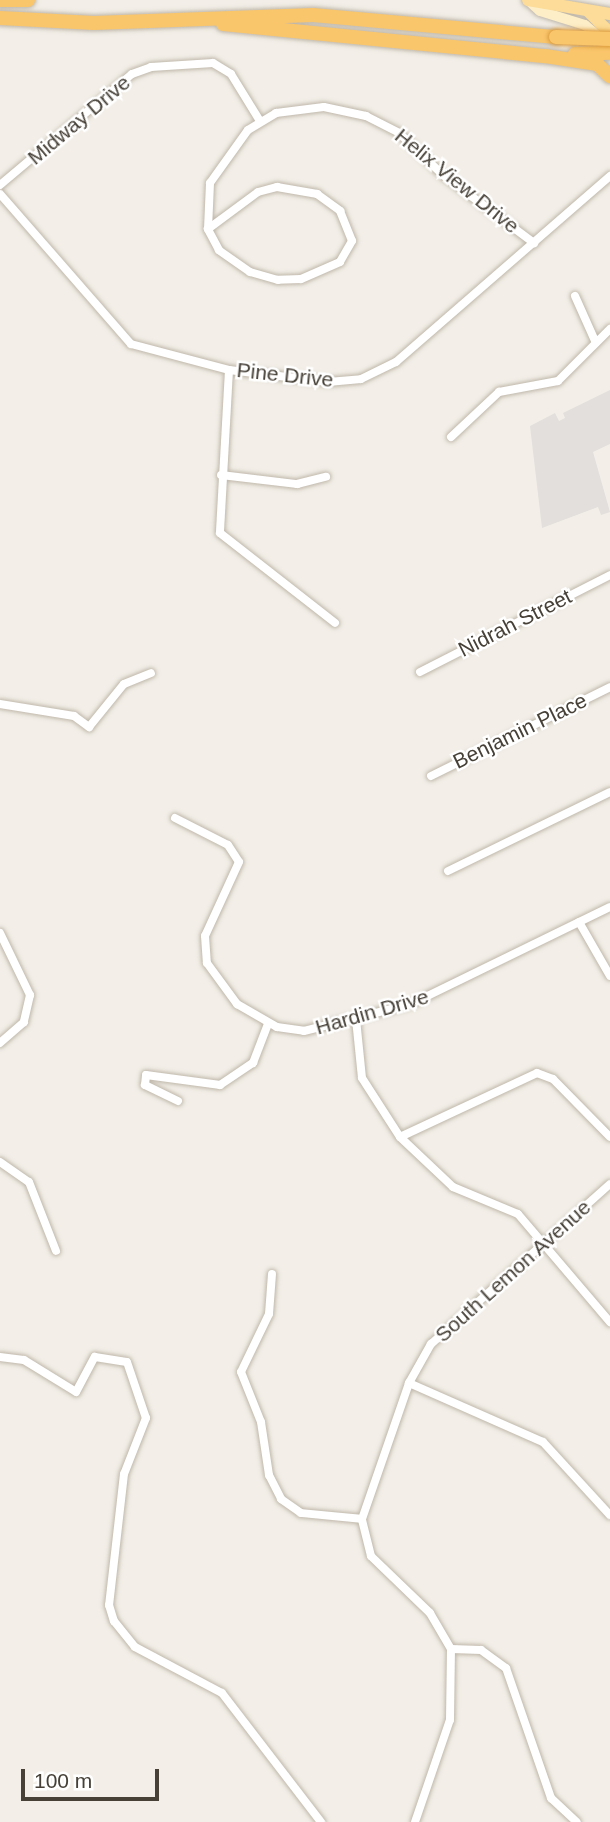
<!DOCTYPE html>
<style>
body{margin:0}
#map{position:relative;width:610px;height:1822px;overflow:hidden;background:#f3efe8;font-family:Helvetica,sans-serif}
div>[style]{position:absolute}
.parking>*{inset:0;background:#e2dfdc}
.roads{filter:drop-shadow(0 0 2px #bfb7aa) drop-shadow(0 0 2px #bfb7aa)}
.street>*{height:8px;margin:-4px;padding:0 4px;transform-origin:4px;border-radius:4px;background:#fff}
.secondary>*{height:10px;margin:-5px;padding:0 5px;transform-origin:5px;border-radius:5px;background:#fdeec8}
.primary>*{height:12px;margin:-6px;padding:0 6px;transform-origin:6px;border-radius:6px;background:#fcdc98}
.highway>*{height:14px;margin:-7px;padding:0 7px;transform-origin:7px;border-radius:7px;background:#fac66c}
.bridges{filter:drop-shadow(0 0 2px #da9a3b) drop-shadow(0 0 2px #da9a3b)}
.highway-bridge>*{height:14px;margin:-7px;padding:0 7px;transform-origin:7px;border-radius:7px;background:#fac66c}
span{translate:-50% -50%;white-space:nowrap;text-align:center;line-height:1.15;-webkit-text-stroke:5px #fff;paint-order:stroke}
.street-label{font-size:21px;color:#464037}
.scale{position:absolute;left:21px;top:1769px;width:138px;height:32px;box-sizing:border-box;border:4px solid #464037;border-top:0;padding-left:9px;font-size:21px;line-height:24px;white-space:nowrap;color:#464037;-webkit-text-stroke:5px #fff;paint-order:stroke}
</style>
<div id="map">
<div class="parking">
<i style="clip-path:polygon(610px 390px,610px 444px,593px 452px,610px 512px,601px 515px,598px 507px,542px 528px,530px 426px,555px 413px,559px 421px,565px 418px,563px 413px)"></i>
</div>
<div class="roads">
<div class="street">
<i style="left:0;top:185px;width:172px;rotate:-40.1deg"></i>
<i style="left:132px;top:74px;width:20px;rotate:-20deg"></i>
<i style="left:151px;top:67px;width:62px;rotate:-3.7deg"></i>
<i style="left:213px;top:63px;width:21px;rotate:31deg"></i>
<i style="left:231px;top:74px;width:55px;rotate:58.3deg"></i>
<i style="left:277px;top:187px;width:41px;rotate:9.9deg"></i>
<i style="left:317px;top:194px;width:29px;rotate:36deg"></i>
<i style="left:340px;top:211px;width:32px;rotate:68deg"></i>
<i style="left:352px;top:241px;width:24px;rotate:120deg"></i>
<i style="left:340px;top:262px;width:43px;rotate:156.4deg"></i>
<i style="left:301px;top:279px;width:23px;rotate:178deg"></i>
<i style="left:278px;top:280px;width:29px;rotate:-164deg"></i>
<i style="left:250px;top:272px;width:38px;rotate:-145deg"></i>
<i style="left:219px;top:250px;width:24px;rotate:-118deg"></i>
<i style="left:208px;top:229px;width:62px;rotate:-36.5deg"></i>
<i style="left:258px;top:192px;width:20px;rotate:-15deg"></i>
<i style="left:0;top:194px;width:199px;rotate:48.9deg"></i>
<i style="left:131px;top:344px;width:101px;rotate:14.9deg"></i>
<i style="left:229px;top:370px;width:100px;rotate:6.9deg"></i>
<i style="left:328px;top:382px;width:33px;rotate:-5deg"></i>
<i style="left:361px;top:379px;width:39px;rotate:-26deg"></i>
<i style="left:396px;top:362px;width:284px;rotate:-41deg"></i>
<i style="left:208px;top:229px;width:46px;rotate:-87.5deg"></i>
<i style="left:210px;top:183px;width:65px;rotate:-54.4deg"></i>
<i style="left:248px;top:130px;width:33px;rotate:-31deg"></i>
<i style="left:276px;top:113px;width:48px;rotate:-7.1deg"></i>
<i style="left:324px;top:107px;width:43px;rotate:12.1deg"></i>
<i style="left:366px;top:116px;width:37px;rotate:27deg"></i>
<i style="left:399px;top:133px;width:61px;rotate:43.7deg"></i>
<i style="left:443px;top:175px;width:114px;rotate:36.8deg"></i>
<i style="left:575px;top:296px;width:51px;rotate:65.9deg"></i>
<i style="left:229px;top:370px;width:163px;rotate:93.2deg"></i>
<i style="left:220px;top:533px;width:146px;rotate:38deg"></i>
<i style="left:451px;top:437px;width:66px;rotate:-43.2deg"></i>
<i style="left:499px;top:392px;width:60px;rotate:-10.6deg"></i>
<i style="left:558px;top:381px;width:74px;rotate:-45deg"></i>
<i style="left:221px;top:475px;width:77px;rotate:6.8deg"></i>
<i style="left:297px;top:484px;width:30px;rotate:-14deg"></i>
<i style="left:420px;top:672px;width:213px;rotate:-27deg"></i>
<i style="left:0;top:704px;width:75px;rotate:9.2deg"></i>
<i style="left:74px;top:716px;width:19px;rotate:36deg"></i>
<i style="left:89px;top:727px;width:55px;rotate:-50.9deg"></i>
<i style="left:124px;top:684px;width:29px;rotate:-22deg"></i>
<i style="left:431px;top:776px;width:200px;rotate:-26.4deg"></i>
<i style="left:175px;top:818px;width:59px;rotate:27deg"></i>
<i style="left:228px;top:845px;width:20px;rotate:57deg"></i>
<i style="left:239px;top:862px;width:81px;rotate:114.7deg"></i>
<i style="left:205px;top:936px;width:27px;rotate:86deg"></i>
<i style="left:207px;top:963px;width:51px;rotate:53.8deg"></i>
<i style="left:237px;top:1004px;width:46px;rotate:29.9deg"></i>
<i style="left:277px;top:1027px;width:27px;rotate:8deg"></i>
<i style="left:304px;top:1031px;width:110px;rotate:-14.2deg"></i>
<i style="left:411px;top:1004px;width:221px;rotate:-26deg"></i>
<i style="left:448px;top:871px;width:180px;rotate:-26deg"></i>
<i style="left:579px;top:922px;width:62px;rotate:60.1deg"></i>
<i style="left:0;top:933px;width:69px;rotate:64.2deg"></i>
<i style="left:30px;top:995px;width:28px;rotate:103deg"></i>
<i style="left:24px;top:1022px;width:32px;rotate:139deg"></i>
<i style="left:356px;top:1019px;width:59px;rotate:84.2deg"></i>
<i style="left:362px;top:1078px;width:70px;rotate:57.2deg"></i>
<i style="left:400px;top:1137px;width:73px;rotate:43.3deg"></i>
<i style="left:453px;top:1187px;width:70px;rotate:22.6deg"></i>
<i style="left:518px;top:1214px;width:142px;rotate:49.6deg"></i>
<i style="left:178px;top:1101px;width:37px;rotate:-154deg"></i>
<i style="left:145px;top:1085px;width:10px;rotate:-84deg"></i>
<i style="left:146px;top:1075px;width:75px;rotate:7.7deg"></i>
<i style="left:220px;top:1085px;width:40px;rotate:-34deg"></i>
<i style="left:253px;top:1063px;width:42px;rotate:-69deg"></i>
<i style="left:400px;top:1137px;width:151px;rotate:-25deg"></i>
<i style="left:537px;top:1073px;width:17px;rotate:21deg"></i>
<i style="left:553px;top:1079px;width:81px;rotate:45.5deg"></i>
<i style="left:0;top:1162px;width:35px;rotate:35deg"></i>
<i style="left:29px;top:1182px;width:74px;rotate:68.6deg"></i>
<i style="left:272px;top:1274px;width:40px;rotate:94.3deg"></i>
<i style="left:269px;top:1314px;width:64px;rotate:115.8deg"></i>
<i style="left:241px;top:1372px;width:54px;rotate:68.2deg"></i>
<i style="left:261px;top:1422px;width:54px;rotate:81.4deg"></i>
<i style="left:269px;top:1475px;width:27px;rotate:63deg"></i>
<i style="left:281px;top:1499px;width:24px;rotate:35deg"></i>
<i style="left:301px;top:1513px;width:61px;rotate:5.6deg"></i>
<i style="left:0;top:1357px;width:24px;rotate:7deg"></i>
<i style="left:24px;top:1360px;width:61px;rotate:31.6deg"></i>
<i style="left:76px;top:1392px;width:40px;rotate:-62deg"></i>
<i style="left:95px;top:1357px;width:32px;rotate:9deg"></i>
<i style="left:127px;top:1362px;width:59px;rotate:71.3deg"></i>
<i style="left:146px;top:1418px;width:60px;rotate:111.4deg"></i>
<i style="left:124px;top:1474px;width:132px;rotate:96.5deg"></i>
<i style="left:109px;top:1605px;width:17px;rotate:73deg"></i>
<i style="left:114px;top:1621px;width:33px;rotate:51deg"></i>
<i style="left:135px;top:1647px;width:98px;rotate:27.9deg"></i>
<i style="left:222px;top:1693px;width:163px;rotate:52.5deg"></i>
<i style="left:409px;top:1383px;width:146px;rotate:23.8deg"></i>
<i style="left:543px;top:1442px;width:99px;rotate:47.5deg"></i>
<i style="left:451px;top:1649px;width:30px;rotate:2deg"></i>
<i style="left:481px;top:1650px;width:31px;rotate:36deg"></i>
<i style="left:506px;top:1668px;width:138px;rotate:70.9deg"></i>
<i style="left:551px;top:1798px;width:35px;rotate:43deg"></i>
<i style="left:415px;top:1822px;width:108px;rotate:-71.1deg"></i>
<i style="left:450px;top:1720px;width:71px;rotate:-89.2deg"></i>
<i style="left:451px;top:1649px;width:42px;rotate:-120.3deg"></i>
<i style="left:430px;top:1613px;width:82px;rotate:-136deg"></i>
<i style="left:371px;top:1556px;width:38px;rotate:-104deg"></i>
<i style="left:362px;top:1519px;width:144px;rotate:-70.9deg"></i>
<i style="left:409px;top:1383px;width:45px;rotate:-60.6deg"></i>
<i style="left:431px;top:1344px;width:240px;rotate:-41.8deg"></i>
</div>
<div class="secondary">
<i style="left:528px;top:0;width:16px;rotate:43deg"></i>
<i style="left:540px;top:11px;width:47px;rotate:17.3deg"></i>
<i style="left:585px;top:25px;width:25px;rotate:40deg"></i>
</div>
<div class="primary">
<i style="left:528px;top:0;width:83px;rotate:9.7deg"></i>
<i style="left:588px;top:11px;width:31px;rotate:45deg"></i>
</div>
<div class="highway">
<i style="left:0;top:0;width:28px"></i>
<i style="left:0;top:18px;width:94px;rotate:3deg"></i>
<i style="left:94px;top:23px;width:219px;rotate:-2.1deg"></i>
<i style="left:313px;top:15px;width:244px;rotate:5.2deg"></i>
<i style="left:223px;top:24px;width:324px;rotate:5.7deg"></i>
<i style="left:545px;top:56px;width:53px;rotate:8.7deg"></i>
<i style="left:597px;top:64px;width:18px;rotate:43deg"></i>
<i style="left:575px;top:54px;width:35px;rotate:-2deg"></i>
</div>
</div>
<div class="bridges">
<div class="highway-bridge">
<i style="left:556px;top:37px;width:54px;rotate:2.1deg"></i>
</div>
</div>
<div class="street-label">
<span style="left:79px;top:120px;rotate:-40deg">Midway Drive</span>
<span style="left:457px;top:181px;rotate:39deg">Helix View Drive</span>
<span style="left:285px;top:375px;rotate:6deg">Pine Drive</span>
<span style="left:515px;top:623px;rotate:-27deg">Nidrah Street</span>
<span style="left:520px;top:731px;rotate:-26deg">Benjamin Place</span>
<span style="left:372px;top:1012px;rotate:-16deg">Hardin Drive</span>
<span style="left:513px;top:1271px;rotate:-42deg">South Lemon Avenue</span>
</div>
<div class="scale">100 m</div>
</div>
